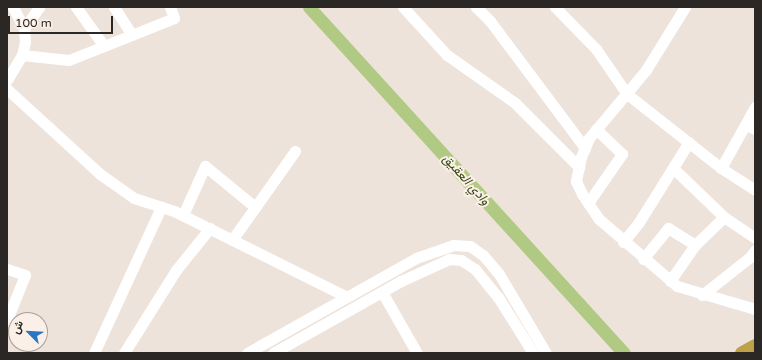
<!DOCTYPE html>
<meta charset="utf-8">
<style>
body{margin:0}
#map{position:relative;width:762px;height:360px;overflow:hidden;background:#eee3db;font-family:"Varela Round",Vazirmatn,sans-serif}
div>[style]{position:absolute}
.river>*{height:13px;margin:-6.5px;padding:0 6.5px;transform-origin:6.5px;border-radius:6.5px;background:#b0ca84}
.minor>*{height:11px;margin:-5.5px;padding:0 5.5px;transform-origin:5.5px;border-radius:5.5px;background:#fff}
.highway>*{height:15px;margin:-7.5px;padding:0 7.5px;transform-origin:7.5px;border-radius:7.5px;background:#bda148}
span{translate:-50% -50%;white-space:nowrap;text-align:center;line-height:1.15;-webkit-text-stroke:4px #fbf0e8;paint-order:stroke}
.water-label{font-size:13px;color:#394916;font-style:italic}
.frame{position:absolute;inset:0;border:8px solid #2b2724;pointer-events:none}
.north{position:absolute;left:8px;top:312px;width:40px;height:40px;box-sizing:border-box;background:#fbf0e8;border:1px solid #a8a09a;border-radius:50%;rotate:294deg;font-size:11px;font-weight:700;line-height:16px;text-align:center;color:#2b2724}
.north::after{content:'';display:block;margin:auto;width:14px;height:18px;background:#2b75c5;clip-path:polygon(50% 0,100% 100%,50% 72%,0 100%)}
.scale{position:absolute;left:8px;top:16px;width:105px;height:18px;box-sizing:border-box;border:2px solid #2b2724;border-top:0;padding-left:5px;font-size:12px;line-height:14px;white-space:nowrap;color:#2b2724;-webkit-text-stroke:3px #fbf0e8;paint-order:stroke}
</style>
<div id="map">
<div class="river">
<i style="left:309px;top:7px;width:468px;rotate:47.7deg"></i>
</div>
<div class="minor">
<i style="left:76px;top:7px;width:48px;rotate:54.3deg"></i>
<i style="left:114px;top:7px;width:33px;rotate:57deg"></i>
<i style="left:403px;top:7px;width:65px;rotate:47.5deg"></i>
<i style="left:447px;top:55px;width:83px;rotate:35.2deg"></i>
<i style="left:515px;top:103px;width:91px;rotate:45deg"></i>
<i style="left:476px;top:7px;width:20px;rotate:45deg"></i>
<i style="left:490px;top:21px;width:159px;rotate:53.2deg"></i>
<i style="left:555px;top:7px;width:59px;rotate:45.7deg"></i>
<i style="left:596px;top:49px;width:55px;rotate:55.4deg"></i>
<i style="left:627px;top:94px;width:120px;rotate:38.2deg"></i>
<i style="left:721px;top:168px;width:40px;rotate:32.9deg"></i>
<i style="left:685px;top:7px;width:74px;rotate:121.8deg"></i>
<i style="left:646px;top:70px;width:89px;rotate:130deg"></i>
<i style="left:589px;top:138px;width:21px;rotate:113deg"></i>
<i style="left:581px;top:157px;width:25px;rotate:102deg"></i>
<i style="left:576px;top:181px;width:14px;rotate:65deg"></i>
<i style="left:582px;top:194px;width:30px;rotate:56deg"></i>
<i style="left:599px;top:219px;width:103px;rotate:40.7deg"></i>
<i style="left:677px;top:286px;width:81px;rotate:16.4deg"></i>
<i style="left:24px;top:28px;width:26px;rotate:-54deg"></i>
<i style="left:22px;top:55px;width:47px;rotate:6.1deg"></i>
<i style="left:69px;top:60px;width:113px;rotate:-21.8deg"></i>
<i style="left:174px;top:18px;width:12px;rotate:-110deg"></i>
<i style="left:7px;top:80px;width:29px;rotate:-59deg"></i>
<i style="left:22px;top:55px;width:13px;rotate:-77deg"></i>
<i style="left:25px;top:42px;width:14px;rotate:-94deg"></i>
<i style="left:24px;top:28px;width:24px;rotate:-118deg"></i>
<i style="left:7px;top:89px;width:126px;rotate:42.4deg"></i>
<i style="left:100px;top:174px;width:42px;rotate:35.2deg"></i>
<i style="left:134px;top:198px;width:42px;rotate:18deg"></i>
<i style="left:174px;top:211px;width:193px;rotate:26.4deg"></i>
<i style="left:745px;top:125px;width:11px;rotate:22deg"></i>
<i style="left:721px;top:168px;width:70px;rotate:-60.9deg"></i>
<i style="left:674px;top:169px;width:69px;rotate:43.8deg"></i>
<i style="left:724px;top:217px;width:37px;rotate:34deg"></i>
<i style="left:588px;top:203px;width:60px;rotate:-55.2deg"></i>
<i style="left:622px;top:154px;width:36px;rotate:-136deg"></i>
<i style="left:183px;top:215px;width:54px;rotate:-65.8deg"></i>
<i style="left:205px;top:166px;width:65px;rotate:39.4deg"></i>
<i style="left:232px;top:240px;width:109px;rotate:-54.7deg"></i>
<i style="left:623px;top:242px;width:26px;rotate:-51deg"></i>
<i style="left:639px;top:222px;width:94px;rotate:-58deg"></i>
<i style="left:643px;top:259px;width:40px;rotate:-51deg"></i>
<i style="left:668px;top:228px;width:32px;rotate:32deg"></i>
<i style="left:7px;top:269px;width:19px;rotate:18deg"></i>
<i style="left:25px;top:275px;width:48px;rotate:111.8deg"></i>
<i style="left:670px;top:281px;width:44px;rotate:-55.2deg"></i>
<i style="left:695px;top:245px;width:40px;rotate:-44deg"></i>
<i style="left:382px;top:292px;width:70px;rotate:60.2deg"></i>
<i style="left:702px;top:295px;width:61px;rotate:-38.4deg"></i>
<i style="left:750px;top:257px;width:9px;rotate:-54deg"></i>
<i style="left:94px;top:353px;width:161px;rotate:-65.3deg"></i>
<i style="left:124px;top:353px;width:98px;rotate:-57.9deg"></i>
<i style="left:176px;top:270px;width:54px;rotate:-51deg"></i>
<i style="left:247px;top:353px;width:194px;rotate:-29.3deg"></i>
<i style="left:416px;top:258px;width:39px;rotate:-19deg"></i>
<i style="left:453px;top:245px;width:17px;rotate:3deg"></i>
<i style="left:470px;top:246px;width:16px;rotate:35deg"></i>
<i style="left:483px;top:255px;width:25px;rotate:50deg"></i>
<i style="left:499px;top:274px;width:92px;rotate:59.3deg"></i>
<i style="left:273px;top:353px;width:147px;rotate:-29.4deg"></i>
<i style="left:401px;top:281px;width:53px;rotate:-24.6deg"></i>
<i style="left:449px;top:259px;width:12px;rotate:5deg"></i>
<i style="left:461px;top:260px;width:17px;rotate:33deg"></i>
<i style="left:475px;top:269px;width:36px;rotate:51deg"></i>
<i style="left:498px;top:297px;width:66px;rotate:58deg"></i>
</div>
<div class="highway">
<i style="left:742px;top:353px;width:15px;rotate:-28deg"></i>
</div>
<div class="water-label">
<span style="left:466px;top:180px;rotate:48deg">وادي العقيق</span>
</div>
<div class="frame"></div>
<div class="north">ش</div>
<div class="scale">100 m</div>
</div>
